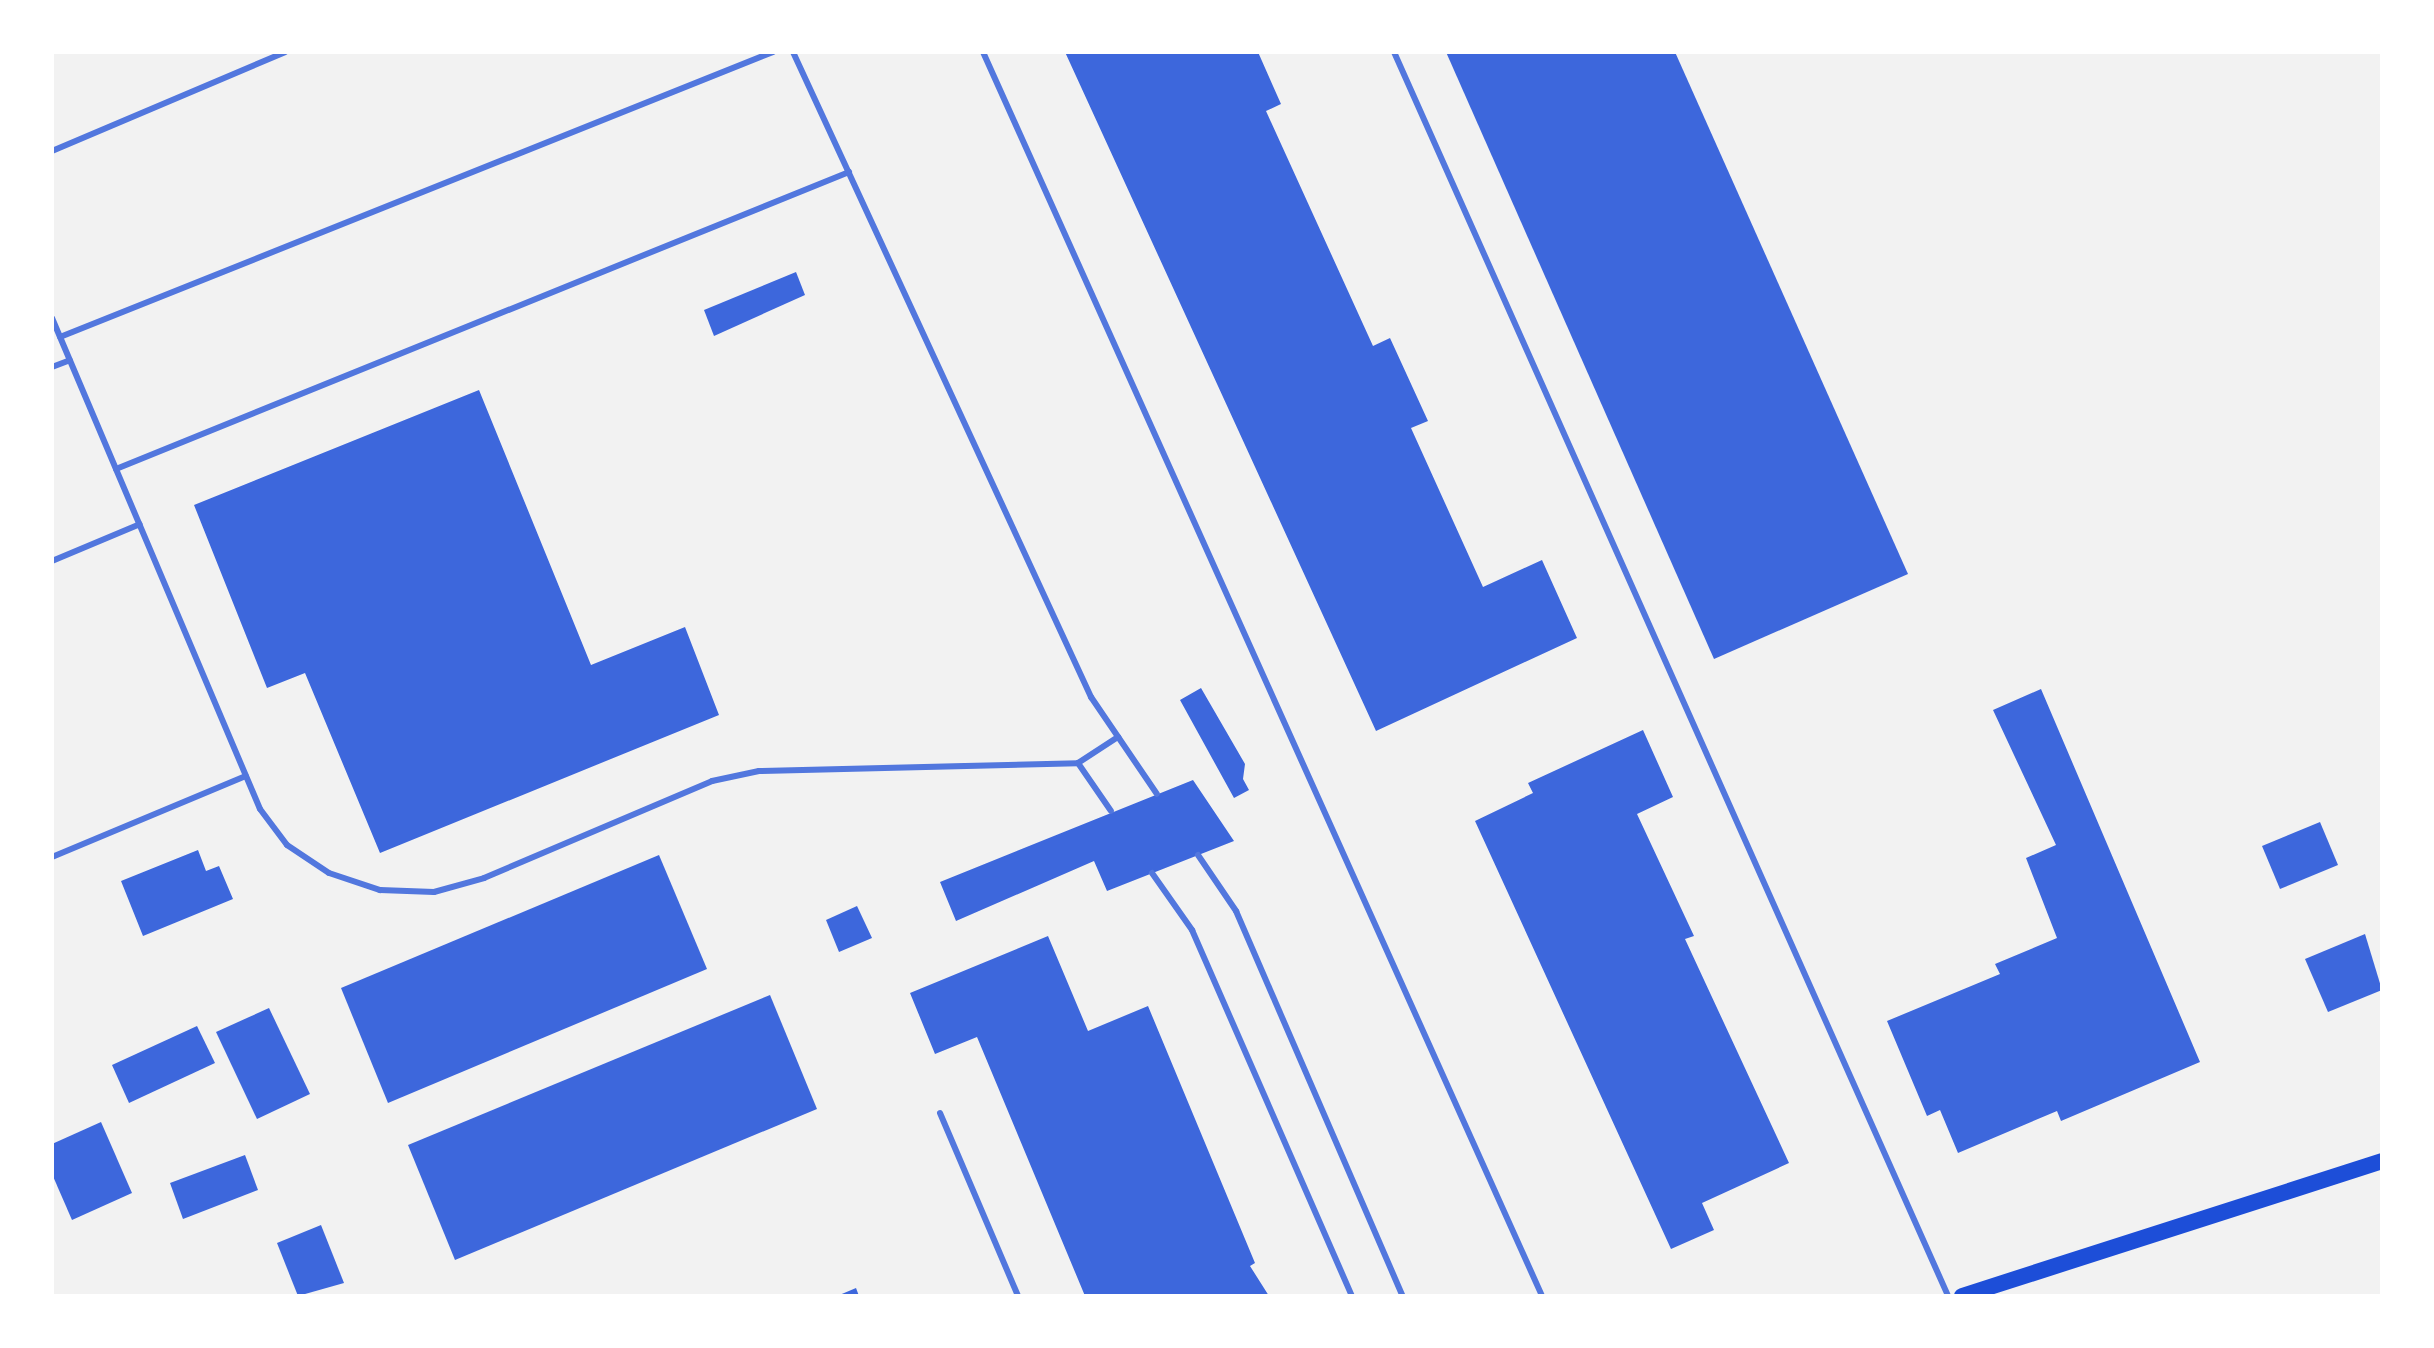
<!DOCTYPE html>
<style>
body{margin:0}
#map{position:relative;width:2434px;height:1348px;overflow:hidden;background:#f2f2f2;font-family:"Exo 2",sans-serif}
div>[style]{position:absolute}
.building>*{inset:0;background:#3d67dc}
.service>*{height:6px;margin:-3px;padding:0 3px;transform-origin:3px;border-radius:3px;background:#5277de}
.secondary>*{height:16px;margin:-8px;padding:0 8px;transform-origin:8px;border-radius:8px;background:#1d4ed8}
span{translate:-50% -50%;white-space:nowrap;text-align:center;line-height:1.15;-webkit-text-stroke:8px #fff;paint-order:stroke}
.frame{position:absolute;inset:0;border:54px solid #fff;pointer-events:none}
</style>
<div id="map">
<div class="building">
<i style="clip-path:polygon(1065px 52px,1258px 52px,1281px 104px,1266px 111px,1373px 346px,1390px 338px,1428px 421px,1411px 428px,1483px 587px,1542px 560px,1577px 638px,1376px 731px)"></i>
<i style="clip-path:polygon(1446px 52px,1675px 52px,1908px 574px,1714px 659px)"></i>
<i style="clip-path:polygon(796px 272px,805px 295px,714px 336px,704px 310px)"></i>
<i style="clip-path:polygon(479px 390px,591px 665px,685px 627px,719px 715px,380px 853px,305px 673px,267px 688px,194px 505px)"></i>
<i style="clip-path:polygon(1201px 688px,1245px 764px,1243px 779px,1249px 790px,1234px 798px,1180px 700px)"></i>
<i style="clip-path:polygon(2041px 689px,2200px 1062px,2061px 1121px,2057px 1111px,1958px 1153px,1940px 1110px,1927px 1116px,1887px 1021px,2000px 974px,1995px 964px,2057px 938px,2026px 858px,2056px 845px,1993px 710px)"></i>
<i style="clip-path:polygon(1643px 730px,1673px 797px,1637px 814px,1694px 936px,1685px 939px,1789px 1163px,1702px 1203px,1714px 1230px,1671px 1249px,1475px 821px,1533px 793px,1528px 783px)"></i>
<i style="clip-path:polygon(1193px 780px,1234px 841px,1107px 891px,1094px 861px,956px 921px,940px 882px)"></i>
<i style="clip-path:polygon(2320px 822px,2338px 865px,2280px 889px,2262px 846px)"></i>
<i style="clip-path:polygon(198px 850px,206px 871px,219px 866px,233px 899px,143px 936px,121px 881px)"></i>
<i style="clip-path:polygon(659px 855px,707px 969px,388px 1103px,341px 988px)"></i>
<i style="clip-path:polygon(857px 906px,872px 938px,839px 952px,826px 920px)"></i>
<i style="clip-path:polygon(2365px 934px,2382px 990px,2328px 1012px,2305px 959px)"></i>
<i style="clip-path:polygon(1048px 936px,1088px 1031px,1148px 1006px,1255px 1263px,1250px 1266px,1269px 1296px,1085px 1296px,977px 1037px,935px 1054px,910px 993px)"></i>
<i style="clip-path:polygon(770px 995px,817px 1109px,455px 1260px,408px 1145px)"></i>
<i style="clip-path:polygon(269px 1008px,310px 1094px,257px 1119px,216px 1032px)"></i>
<i style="clip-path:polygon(197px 1026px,215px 1063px,129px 1103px,112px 1065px)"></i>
<i style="clip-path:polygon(101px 1122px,132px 1193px,72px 1220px,52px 1174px,52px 1144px)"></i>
<i style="clip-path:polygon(245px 1155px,258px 1190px,183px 1219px,170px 1183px)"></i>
<i style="clip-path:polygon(321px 1225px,344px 1283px,298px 1296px,277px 1243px)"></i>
<i style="clip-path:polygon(856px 1288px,859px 1296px,837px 1296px)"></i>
</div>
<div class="service">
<i style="left:793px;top:52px;width:711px;rotate:65.2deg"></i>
<i style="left:1091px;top:697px;width:117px;rotate:55.8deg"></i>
<i style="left:983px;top:52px;width:1364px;rotate:65.8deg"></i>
<i style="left:1394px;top:52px;width:1362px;rotate:65.99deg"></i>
<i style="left:52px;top:151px;width:253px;rotate:-23deg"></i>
<i style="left:52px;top:318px;width:533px;rotate:67.04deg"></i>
<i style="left:260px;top:809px;width:45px;rotate:53.1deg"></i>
<i style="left:287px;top:845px;width:50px;rotate:33.7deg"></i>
<i style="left:329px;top:873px;width:54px;rotate:18.4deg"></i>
<i style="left:380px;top:890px;width:54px;rotate:2.1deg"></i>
<i style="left:434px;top:892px;width:52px;rotate:-15.6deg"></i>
<i style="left:484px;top:878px;width:248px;rotate:-23deg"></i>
<i style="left:712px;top:781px;width:48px;rotate:-12deg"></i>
<i style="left:759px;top:771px;width:319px;rotate:-1.4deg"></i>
<i style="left:1078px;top:763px;width:48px;rotate:-33deg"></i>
<i style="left:60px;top:337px;width:768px;rotate:-21.79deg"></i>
<i style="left:52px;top:367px;width:19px;rotate:-21deg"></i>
<i style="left:116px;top:469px;width:791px;rotate:-22.06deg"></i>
<i style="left:52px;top:561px;width:95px;rotate:-22.8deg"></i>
<i style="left:1078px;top:763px;width:58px;rotate:55.5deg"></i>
<i style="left:1198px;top:855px;width:68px;rotate:55.8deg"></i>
<i style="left:1236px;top:911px;width:420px;rotate:66.6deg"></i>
<i style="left:52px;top:857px;width:210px;rotate:-22.7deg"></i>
<i style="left:1152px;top:873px;width:70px;rotate:54.9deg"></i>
<i style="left:1192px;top:930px;width:399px;rotate:66.4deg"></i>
<i style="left:940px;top:1113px;width:199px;rotate:66.9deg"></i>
</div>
<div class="secondary">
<i style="left:1962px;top:1296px;width:441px;rotate:-17.8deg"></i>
</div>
<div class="frame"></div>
</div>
